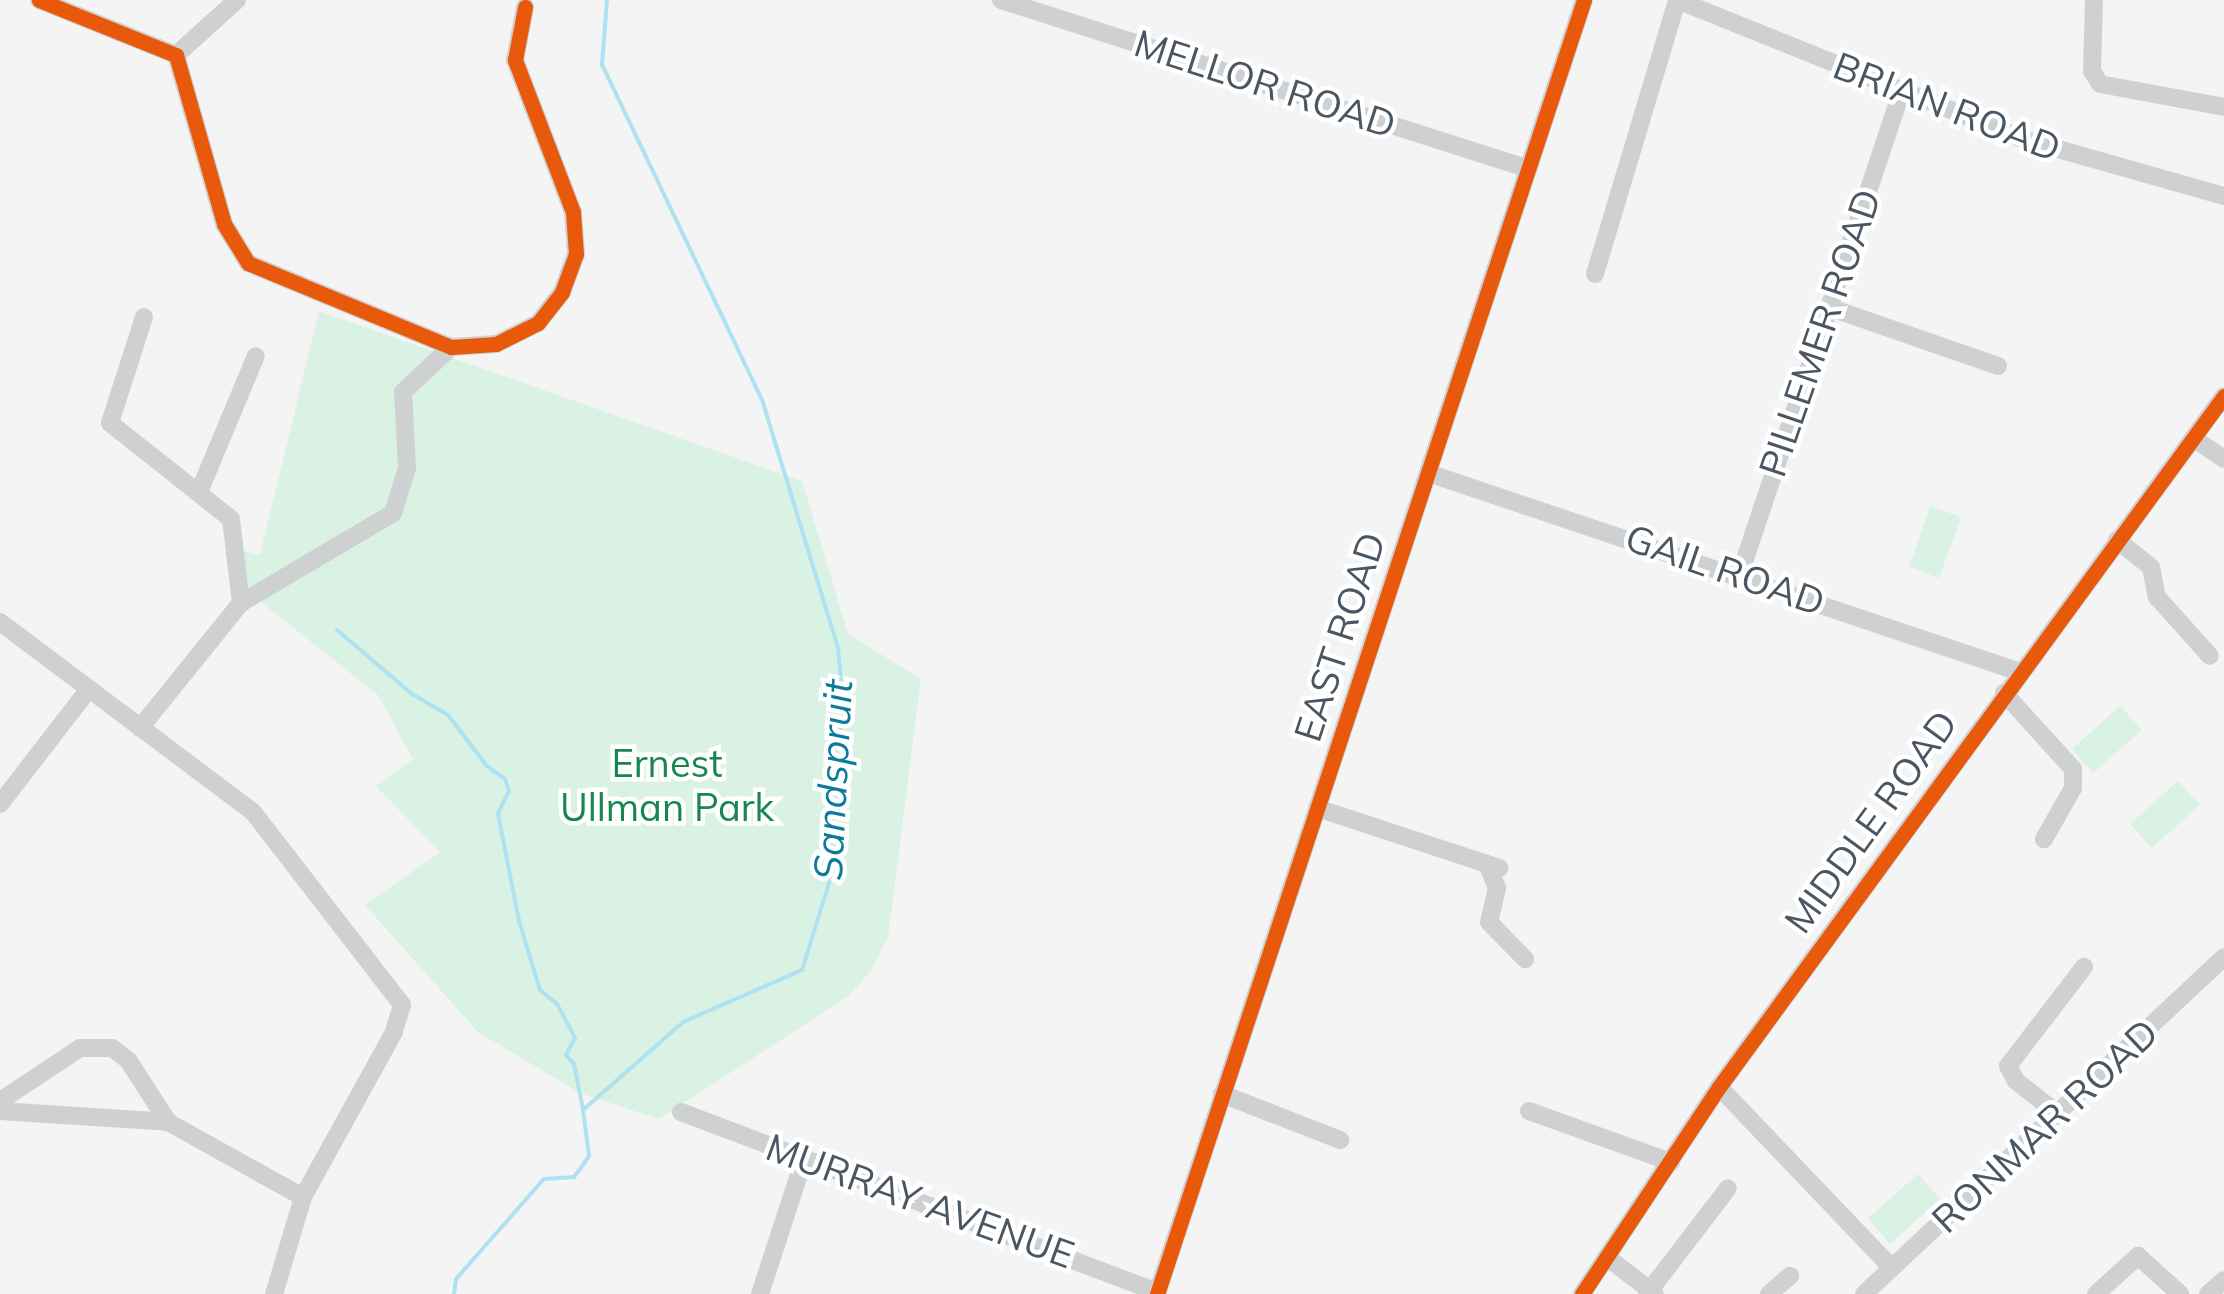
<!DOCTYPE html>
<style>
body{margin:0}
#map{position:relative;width:2224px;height:1294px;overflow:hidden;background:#f4f4f4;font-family:Mulish,sans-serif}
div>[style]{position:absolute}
.green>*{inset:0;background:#d9f2e3}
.stream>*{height:4px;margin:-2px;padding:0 2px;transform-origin:2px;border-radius:2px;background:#aee2f0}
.minor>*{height:18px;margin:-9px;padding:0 9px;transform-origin:9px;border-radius:9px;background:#ced0d2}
.cycleway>*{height:15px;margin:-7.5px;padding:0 7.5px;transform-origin:7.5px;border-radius:7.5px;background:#e8590c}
span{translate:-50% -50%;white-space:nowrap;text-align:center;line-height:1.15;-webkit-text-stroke:9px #fff;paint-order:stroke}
.street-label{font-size:38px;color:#4a5661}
.park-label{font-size:38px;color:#17864f}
.water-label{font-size:40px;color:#0c7c9b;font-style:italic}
</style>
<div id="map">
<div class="green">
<i style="clip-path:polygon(319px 311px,802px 481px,848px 634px,921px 679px,888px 937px,872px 969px,849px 996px,659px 1119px,580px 1093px,478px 1032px,365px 905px,440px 852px,376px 786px,413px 759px,378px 695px,237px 583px,234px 548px,260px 555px)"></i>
<i style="clip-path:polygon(1930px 506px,1961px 517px,1939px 578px,1909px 567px)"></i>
<i style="clip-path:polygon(2120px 706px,2142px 730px,2093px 773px,2072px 749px)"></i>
<i style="clip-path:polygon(2178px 781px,2200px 805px,2152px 848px,2130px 824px)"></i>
<i style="clip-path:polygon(1918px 1174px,1940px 1199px,1890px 1244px,1868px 1218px)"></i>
</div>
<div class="stream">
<i style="left:337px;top:630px;width:99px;rotate:40.5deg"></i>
<i style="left:412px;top:694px;width:42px;rotate:30.3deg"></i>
<i style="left:448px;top:715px;width:64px;rotate:52.6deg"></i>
<i style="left:487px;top:766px;width:22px;rotate:36deg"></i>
<i style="left:505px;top:779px;width:13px;rotate:72deg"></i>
<i style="left:509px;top:791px;width:25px;rotate:116deg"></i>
<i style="left:498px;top:814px;width:109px;rotate:78.9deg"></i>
<i style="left:519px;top:921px;width:72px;rotate:73.1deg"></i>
<i style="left:540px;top:990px;width:22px;rotate:39deg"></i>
<i style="left:557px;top:1004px;width:38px;rotate:62deg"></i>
<i style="left:575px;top:1038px;width:19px;rotate:118deg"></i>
<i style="left:566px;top:1055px;width:12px;rotate:48deg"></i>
<i style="left:574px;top:1064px;width:46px;rotate:78.7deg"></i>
<i style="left:454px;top:1294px;width:15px;rotate:-82deg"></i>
<i style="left:456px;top:1279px;width:133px;rotate:-48.7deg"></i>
<i style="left:544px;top:1179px;width:30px;rotate:-4deg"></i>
<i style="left:574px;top:1177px;width:26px;rotate:-54deg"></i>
<i style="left:589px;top:1156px;width:46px;rotate:-97.4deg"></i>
<i style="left:583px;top:1110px;width:133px;rotate:-41.3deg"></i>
<i style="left:683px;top:1022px;width:130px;rotate:-23.6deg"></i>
<i style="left:802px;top:970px;width:94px;rotate:-72.7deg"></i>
<i style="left:830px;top:880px;width:120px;rotate:-89deg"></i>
<i style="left:832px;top:760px;width:48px;rotate:-75.4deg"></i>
<i style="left:844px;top:714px;width:66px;rotate:-95.2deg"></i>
<i style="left:838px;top:648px;width:257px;rotate:-107deg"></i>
<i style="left:763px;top:402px;width:373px;rotate:-115.5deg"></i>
<i style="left:602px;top:65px;width:65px;rotate:-85.6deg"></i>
</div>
<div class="minor">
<i style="left:39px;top:0;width:148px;rotate:21.9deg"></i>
<i style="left:176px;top:55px;width:176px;rotate:74.1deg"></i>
<i style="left:224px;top:224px;width:46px;rotate:58.4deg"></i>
<i style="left:248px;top:263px;width:220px;rotate:22.5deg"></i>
<i style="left:451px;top:347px;width:45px;rotate:-3.8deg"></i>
<i style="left:496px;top:344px;width:47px;rotate:-26.6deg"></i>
<i style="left:538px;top:323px;width:39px;rotate:-52deg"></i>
<i style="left:562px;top:292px;width:40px;rotate:-69.8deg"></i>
<i style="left:576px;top:254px;width:42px;rotate:-94.1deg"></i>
<i style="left:573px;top:212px;width:163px;rotate:-110.9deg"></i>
<i style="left:515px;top:60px;width:54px;rotate:-79.3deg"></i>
<i style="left:1001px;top:0;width:554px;rotate:17.75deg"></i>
<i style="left:1677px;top:0;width:376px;rotate:21.9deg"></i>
<i style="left:2026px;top:140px;width:206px;rotate:15.8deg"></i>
<i style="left:2094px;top:0;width:71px;rotate:91.6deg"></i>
<i style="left:2092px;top:71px;width:15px;rotate:58deg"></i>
<i style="left:2100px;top:84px;width:126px;rotate:10.5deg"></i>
<i style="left:176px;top:55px;width:82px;rotate:-42deg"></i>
<i style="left:1595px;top:274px;width:286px;rotate:-73.3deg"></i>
<i style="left:1828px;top:307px;width:180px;rotate:19.1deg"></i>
<i style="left:144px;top:317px;width:111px;rotate:107.8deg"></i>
<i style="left:110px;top:423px;width:154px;rotate:38.4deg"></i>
<i style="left:231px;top:519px;width:85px;rotate:83.2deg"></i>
<i style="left:2193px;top:438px;width:37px;rotate:34deg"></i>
<i style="left:1428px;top:473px;width:625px;rotate:18.58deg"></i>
<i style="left:199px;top:492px;width:147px;rotate:-67.3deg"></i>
<i style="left:2117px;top:540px;width:43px;rotate:38.5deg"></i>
<i style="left:2151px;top:567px;width:31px;rotate:79deg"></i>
<i style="left:2157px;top:597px;width:79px;rotate:48.1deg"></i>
<i style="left:1740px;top:574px;width:507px;rotate:-71.49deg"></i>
<i style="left:0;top:622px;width:316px;rotate:36.9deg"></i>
<i style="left:253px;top:812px;width:244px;rotate:52.3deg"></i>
<i style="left:402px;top:1005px;width:28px;rotate:107deg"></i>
<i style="left:394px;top:1032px;width:188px;rotate:118.9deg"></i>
<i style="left:303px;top:1197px;width:101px;rotate:106.6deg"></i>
<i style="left:2004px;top:693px;width:103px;rotate:47.8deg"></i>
<i style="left:2073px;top:769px;width:19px;rotate:90deg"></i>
<i style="left:2073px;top:788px;width:59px;rotate:119.6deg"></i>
<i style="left:140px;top:728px;width:161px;rotate:-51.1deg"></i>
<i style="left:241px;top:603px;width:177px;rotate:-30.6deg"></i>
<i style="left:393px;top:513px;width:47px;rotate:-72.7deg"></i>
<i style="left:407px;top:468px;width:76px;rotate:-93deg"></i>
<i style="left:403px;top:392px;width:66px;rotate:-43.2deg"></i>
<i style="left:0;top:804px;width:145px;rotate:-52.3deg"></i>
<i style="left:1317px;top:808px;width:192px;rotate:18.2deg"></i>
<i style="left:1487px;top:864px;width:26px;rotate:67deg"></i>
<i style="left:1497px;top:888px;width:35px;rotate:103deg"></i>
<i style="left:1489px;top:922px;width:52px;rotate:45.8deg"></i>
<i style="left:1719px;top:1087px;width:250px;rotate:46.3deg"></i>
<i style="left:1222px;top:1094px;width:127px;rotate:21.3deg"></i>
<i style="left:0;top:1101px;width:96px;rotate:-33.5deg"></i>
<i style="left:80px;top:1048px;width:32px"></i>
<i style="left:112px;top:1048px;width:20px;rotate:37deg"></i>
<i style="left:128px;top:1060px;width:74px;rotate:57.2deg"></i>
<i style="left:168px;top:1122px;width:154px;rotate:29.1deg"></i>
<i style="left:0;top:1111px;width:168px;rotate:3.7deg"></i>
<i style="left:1529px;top:1111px;width:151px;rotate:19.8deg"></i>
<i style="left:681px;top:1112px;width:509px;rotate:20.71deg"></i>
<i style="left:2058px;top:1114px;width:53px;rotate:-141.8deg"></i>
<i style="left:2016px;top:1081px;width:17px;rotate:-118deg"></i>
<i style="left:2008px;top:1066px;width:125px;rotate:-52.5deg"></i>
<i style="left:1608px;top:1258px;width:59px;rotate:37.5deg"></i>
<i style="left:760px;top:1294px;width:142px;rotate:-71.9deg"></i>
<i style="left:1157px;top:1294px;width:1363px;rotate:-71.74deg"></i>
<i style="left:1582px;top:1294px;width:248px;rotate:-56.5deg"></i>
<i style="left:1719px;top:1087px;width:856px;rotate:-53.84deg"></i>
<i style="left:1647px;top:1294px;width:133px;rotate:-52.6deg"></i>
<i style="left:1769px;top:1294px;width:28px;rotate:-41deg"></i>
<i style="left:1864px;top:1294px;width:493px;rotate:-43.1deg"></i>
<i style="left:2096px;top:1294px;width:57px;rotate:-42.1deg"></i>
<i style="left:2138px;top:1256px;width:57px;rotate:42.1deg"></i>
<i style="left:2208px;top:1294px;width:21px;rotate:-41deg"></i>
</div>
<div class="cycleway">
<i style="left:39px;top:0;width:148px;rotate:21.9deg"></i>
<i style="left:176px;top:55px;width:176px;rotate:74.1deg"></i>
<i style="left:224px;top:224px;width:46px;rotate:58.4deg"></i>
<i style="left:248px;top:263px;width:220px;rotate:22.5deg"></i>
<i style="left:451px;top:347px;width:45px;rotate:-3.8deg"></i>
<i style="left:496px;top:344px;width:47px;rotate:-26.6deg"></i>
<i style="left:538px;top:323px;width:39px;rotate:-52deg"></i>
<i style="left:562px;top:292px;width:40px;rotate:-69.8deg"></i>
<i style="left:576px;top:254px;width:42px;rotate:-94.1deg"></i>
<i style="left:573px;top:212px;width:163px;rotate:-110.9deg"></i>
<i style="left:515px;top:60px;width:54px;rotate:-79.3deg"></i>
<i style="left:1157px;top:1294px;width:1363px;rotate:-71.74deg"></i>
<i style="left:1582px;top:1294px;width:248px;rotate:-56.5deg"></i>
<i style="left:1719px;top:1087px;width:856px;rotate:-53.84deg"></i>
</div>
<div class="street-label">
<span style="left:1265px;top:84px;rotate:18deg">MELLOR ROAD</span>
<span style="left:1947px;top:107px;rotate:21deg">BRIAN ROAD</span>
<span style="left:1820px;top:333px;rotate:-71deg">PILLEMER ROAD</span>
<span style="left:1725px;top:570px;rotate:19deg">GAIL ROAD</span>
<span style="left:1340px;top:637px;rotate:-72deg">EAST ROAD</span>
<span style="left:1871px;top:822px;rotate:-54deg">MIDDLE ROAD</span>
<span style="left:2045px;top:1126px;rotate:-43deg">RONMAR ROAD</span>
<span style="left:920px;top:1201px;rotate:20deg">MURRAY AVENUE</span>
</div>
<div class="park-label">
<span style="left:667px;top:786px">Ernest<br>Ullman Park</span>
</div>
<div class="water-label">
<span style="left:832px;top:780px;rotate:-87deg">Sandspruit</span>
</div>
</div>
